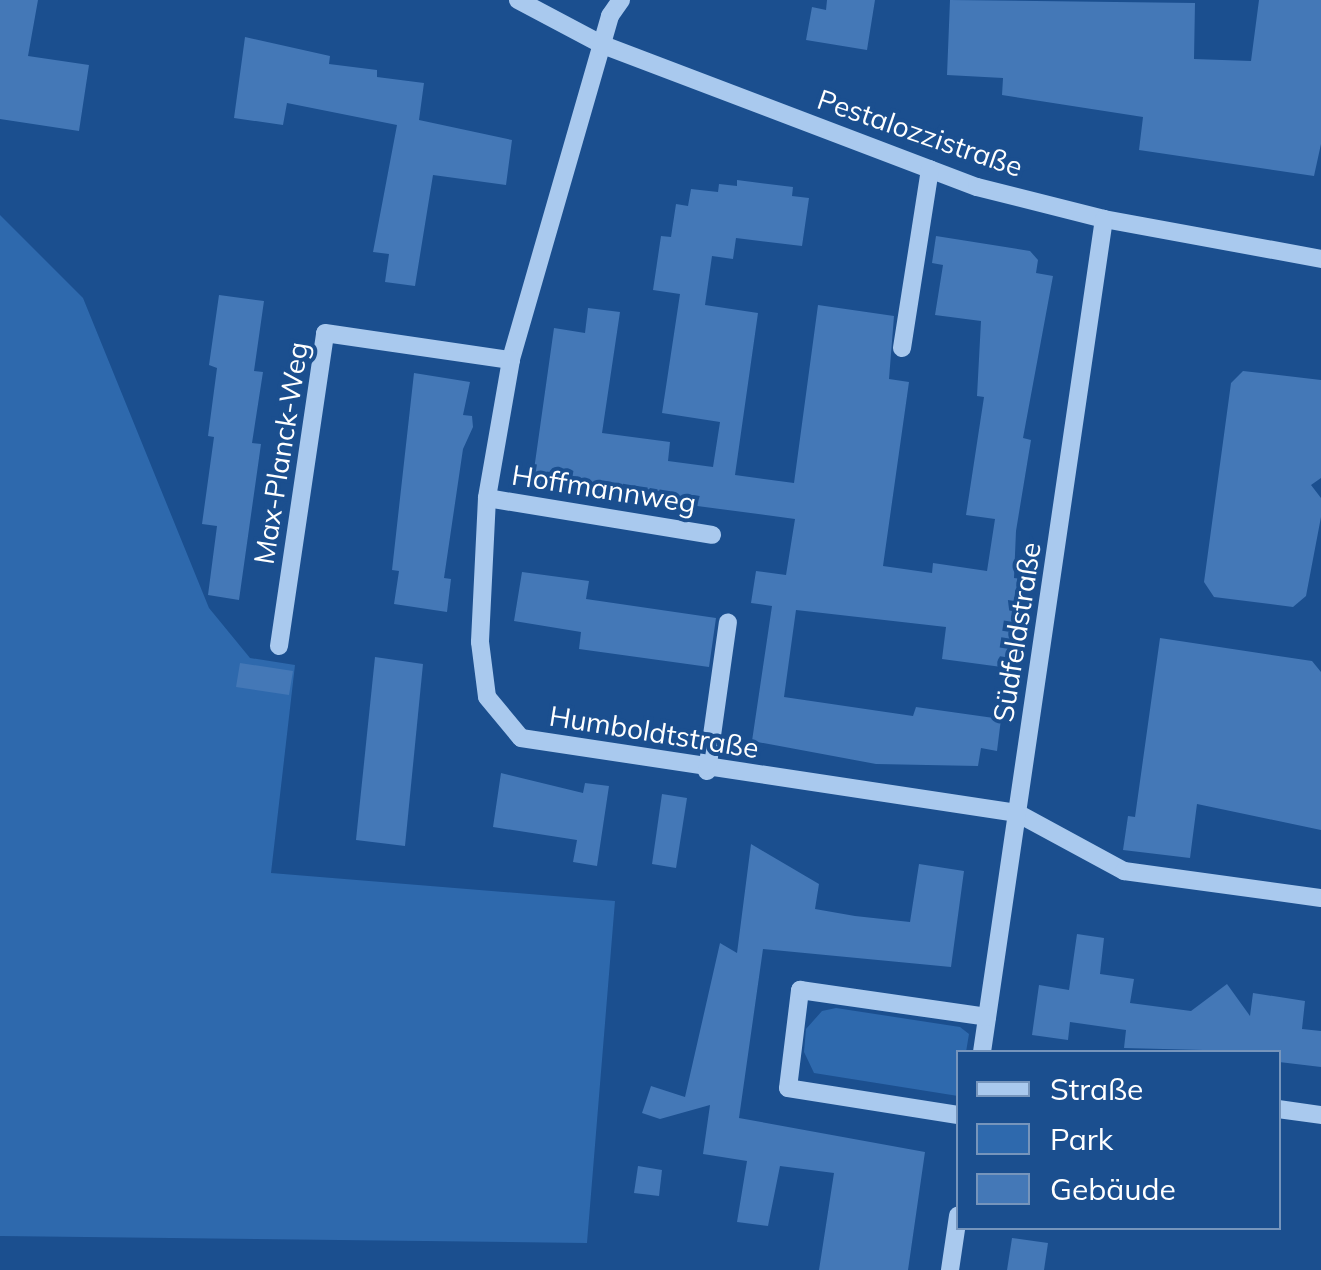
<!DOCTYPE html>
<meta charset="utf-8">
<style>
body{margin:0}
#map{position:relative;width:1321px;height:1270px;overflow:hidden;background:#1b4f8f;font-family:Mulish,sans-serif}
div>[style]{position:absolute}
.green>*{inset:0;background:#2e69ad}
.building>*{inset:0;background:#4478b7}
.minor>*{height:18px;margin:-9px;padding:0 9px;transform-origin:9px;border-radius:9px;background:#a9c9ee}
span{translate:-50% -50%;white-space:nowrap;text-align:center;line-height:1.15;-webkit-text-stroke:8px #1b4f8f;paint-order:stroke}
.street-label{font-size:28px;color:#fff}
.legend{position:absolute;left:956px;top:1050px;width:325px;height:180px;box-sizing:border-box;background:#1b4f8f;border:2px solid #7695bc;margin:0;padding:12px 18px;list-style:none;font-size:30px;color:#fff}
.legend li{display:flex;align-items:center;gap:20px;height:50px}
.legend b{width:50px;border:2px solid #7695bc}
</style>
<div id="map">
<div class="green">
<i style="clip-path:polygon(0 215px,83px 298px,209px 608px,250px 658px,295px 665px,271px 873px,615px 901px,587px 1243px,0 1236px)"></i>
<i style="clip-path:polygon(836px 1008px,960px 1027px,969px 1034px,966px 1052px,958px 1052px,958px 1096px,814px 1073px,804px 1052px,806px 1029px,822px 1011px)"></i>
</div>
<div class="building">
<i style="clip-path:polygon(0 0,38px 0,28px 56px,89px 65px,79px 131px,0 119px)"></i>
<i style="clip-path:polygon(827px 0,875px 0,867px 50px,806px 40px,812px 7px,826px 10px)"></i>
<i style="clip-path:polygon(950px 0,1195px 3px,1194px 59px,1251px 61px,1259px 0,1321px 0,1321px 144px,1314px 176px,1139px 150px,1143px 117px,1002px 95px,1003px 78px,947px 75px)"></i>
<i style="clip-path:polygon(245px 37px,330px 56px,329px 64px,377px 70px,377px 77px,424px 83px,419px 120px,512px 140px,506px 185px,433px 175px,415px 286px,385px 282px,389px 254px,373px 252px,397px 125px,287px 103px,283px 125px,234px 118px)"></i>
<i style="clip-path:polygon(737px 180px,793px 187px,792px 196px,809px 198px,802px 246px,736px 238px,733px 259px,712px 256px,705px 305px,758px 313px,735px 475px,794px 483px,818px 305px,894px 316px,889px 379px,909px 382px,883px 566px,932px 573px,933px 563px,987px 571px,995px 519px,966px 515px,984px 397px,977px 396px,981px 321px,935px 315px,943px 265px,932px 263px,936px 236px,1030px 251px,1038px 260px,1036px 273px,1053px 276px,1023px 438px,1031px 440px,1016px 531px,1014px 578px,1022px 579px,1009px 668px,942px 659px,946px 627px,796px 610px,784px 697px,913px 716px,916px 707px,1001px 719px,997px 751px,981px 748px,978px 766px,876px 764px,752px 741px,772px 606px,751px 603px,756px 571px,786px 575px,795px 519px,532px 484px,554px 328px,585px 333px,588px 308px,620px 312px,602px 433px,670px 442px,668px 461px,713px 467px,720px 422px,662px 413px,680px 294px,653px 290px,661px 236px,671px 237px,676px 204px,688px 206px,691px 189px,718px 192px,719px 184px,737px 186px)"></i>
<i style="clip-path:polygon(219px 295px,264px 301px,254px 371px,263px 372px,252px 443px,261px 444px,239px 600px,208px 595px,217px 526px,202px 524px,214px 437px,208px 436px,217px 368px,209px 365px)"></i>
<i style="clip-path:polygon(1243px 371px,1321px 380px,1321px 478px,1311px 485px,1321px 498px,1321px 517px,1306px 596px,1293px 607px,1214px 597px,1204px 582px,1231px 383px)"></i>
<i style="clip-path:polygon(414px 373px,470px 382px,463px 415px,472px 416px,473px 427px,463px 449px,444px 578px,451px 579px,447px 612px,394px 604px,399px 571px,392px 570px)"></i>
<i style="clip-path:polygon(522px 572px,589px 581px,586px 599px,716px 618px,709px 667px,579px 649px,581px 632px,514px 621px)"></i>
<i style="clip-path:polygon(1160px 638px,1312px 661px,1321px 672px,1321px 830px,1197px 804px,1190px 858px,1123px 850px,1128px 816px,1135px 817px)"></i>
<i style="clip-path:polygon(375px 657px,423px 664px,405px 846px,356px 840px)"></i>
<i style="clip-path:polygon(240px 663px,293px 671px,289px 695px,236px 687px)"></i>
<i style="clip-path:polygon(501px 773px,583px 793px,585px 783px,609px 786px,597px 866px,573px 862px,577px 840px,493px 827px)"></i>
<i style="clip-path:polygon(662px 794px,687px 798px,676px 868px,652px 864px)"></i>
<i style="clip-path:polygon(751px 844px,819px 884px,815px 909px,855px 916px,910px 922px,919px 864px,964px 871px,951px 967px,763px 949px,739px 1118px,925px 1152px,908px 1270px,819px 1270px,834px 1173px,780px 1166px,768px 1226px,737px 1222px,747px 1161px,703px 1154px,710px 1105px,660px 1119px,642px 1113px,651px 1086px,685px 1097px,720px 943px,737px 953px)"></i>
<i style="clip-path:polygon(1077px 934px,1104px 938px,1100px 974px,1134px 979px,1130px 1003px,1191px 1011px,1227px 984px,1250px 1016px,1253px 993px,1305px 1001px,1302px 1029px,1321px 1031px,1321px 1067px,1279px 1062px,1280px 1052px,1124px 1048px,1126px 1030px,1070px 1022px,1068px 1040px,1032px 1035px,1039px 985px,1069px 990px)"></i>
<i style="clip-path:polygon(638px 1166px,662px 1170px,659px 1196px,634px 1193px)"></i>
<i style="clip-path:polygon(1012px 1238px,1048px 1243px,1044px 1270px,1007px 1270px)"></i>
</div>
<div class="minor">
<i style="left:518px;top:0;width:96px;rotate:27.9deg"></i>
<i style="left:603px;top:45px;width:400px;rotate:20.8deg"></i>
<i style="left:977px;top:187px;width:131px;rotate:14.1deg"></i>
<i style="left:1104px;top:219px;width:221px;rotate:10.4deg"></i>
<i style="left:621px;top:0;width:19px;rotate:125deg"></i>
<i style="left:610px;top:16px;width:358px;rotate:106.1deg"></i>
<i style="left:511px;top:360px;width:140px;rotate:99.9deg"></i>
<i style="left:487px;top:498px;width:144px;rotate:92.8deg"></i>
<i style="left:480px;top:642px;width:55px;rotate:82.7deg"></i>
<i style="left:487px;top:697px;width:53px;rotate:50.3deg"></i>
<i style="left:521px;top:738px;width:502px;rotate:8.6deg"></i>
<i style="left:1017px;top:813px;width:122px;rotate:28.5deg"></i>
<i style="left:1124px;top:871px;width:199px;rotate:7.8deg"></i>
<i style="left:902px;top:348px;width:181px;rotate:-81.1deg"></i>
<i style="left:487px;top:498px;width:228px;rotate:9.3deg"></i>
<i style="left:279px;top:646px;width:316px;rotate:-81.6deg"></i>
<i style="left:325px;top:333px;width:188px;rotate:8.3deg"></i>
<i style="left:707px;top:771px;width:150px;rotate:-82deg"></i>
<i style="left:982px;top:1052px;width:842px;rotate:-81.67deg"></i>
<i style="left:1278px;top:1109px;width:43px;rotate:7.9deg"></i>
<i style="left:958px;top:1115px;width:172px;rotate:-171deg"></i>
<i style="left:788px;top:1088px;width:99px;rotate:-83deg"></i>
<i style="left:800px;top:990px;width:189px;rotate:8.2deg"></i>
<i style="left:950px;top:1270px;width:55px;rotate:-81.6deg"></i>
</div>
<div class="street-label">
<span style="left:920px;top:133px;rotate:19deg">Pestalozzistraße</span>
<span style="left:281px;top:453px;rotate:-81deg">Max-Planck-Weg</span>
<span style="left:604px;top:489px;rotate:9deg">Hoffmannweg</span>
<span style="left:1017px;top:632px;rotate:-81deg">Südfeldstraße</span>
<span style="left:654px;top:732px;rotate:9deg">Humboldtstraße</span>
</div>
<ul class="legend">
<li><b style="height:12px;background:#a9c9ee"></b>Straße</li>
<li><b style="height:28px;background:#2e69ad"></b>Park</li>
<li><b style="height:28px;background:#4478b7"></b>Gebäude</li>
</ul>
</div>
